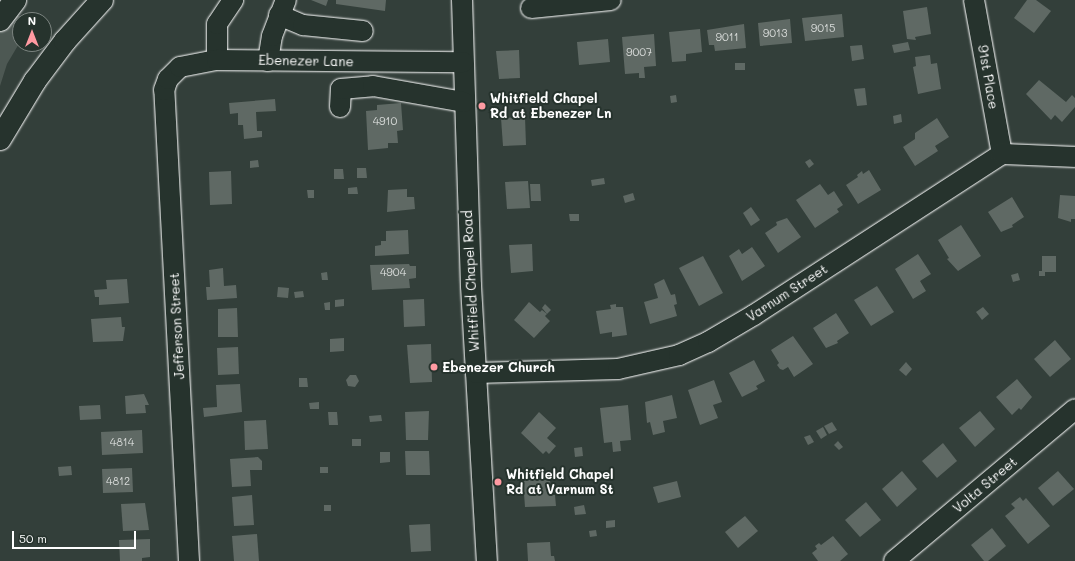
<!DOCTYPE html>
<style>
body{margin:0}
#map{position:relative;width:1075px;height:561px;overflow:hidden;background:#333f3a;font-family:Mali,sans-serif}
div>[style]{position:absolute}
.green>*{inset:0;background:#4d5853}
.building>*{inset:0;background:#5f6964}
.roads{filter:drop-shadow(0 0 1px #fff) drop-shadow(0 0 1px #fff)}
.minor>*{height:20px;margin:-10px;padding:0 10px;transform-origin:10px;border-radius:10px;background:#26332d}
.highway>*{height:22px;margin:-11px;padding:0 11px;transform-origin:11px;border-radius:11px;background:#26332d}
.dots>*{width:11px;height:11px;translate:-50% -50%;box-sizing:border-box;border:2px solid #26332d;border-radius:50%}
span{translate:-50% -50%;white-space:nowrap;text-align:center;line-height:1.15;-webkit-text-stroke:4px #26332d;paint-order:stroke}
.number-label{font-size:11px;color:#d7dad8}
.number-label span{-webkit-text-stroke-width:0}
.street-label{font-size:13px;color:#fff}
.poi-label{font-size:13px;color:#fff;font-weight:700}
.left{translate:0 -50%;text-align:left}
.north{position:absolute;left:12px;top:12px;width:40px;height:40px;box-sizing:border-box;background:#26332d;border:1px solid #7d8581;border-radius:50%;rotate:0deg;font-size:11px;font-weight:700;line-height:16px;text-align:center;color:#fff}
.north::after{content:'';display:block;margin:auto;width:14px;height:18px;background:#ff9aa2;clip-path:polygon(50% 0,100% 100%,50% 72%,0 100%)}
.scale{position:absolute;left:12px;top:531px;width:124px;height:18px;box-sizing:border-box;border:2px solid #fff;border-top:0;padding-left:5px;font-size:12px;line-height:14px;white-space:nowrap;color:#fff;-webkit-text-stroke:3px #26332d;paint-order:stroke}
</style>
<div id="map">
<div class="green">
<i style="clip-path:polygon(3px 14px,28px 17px,28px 20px,20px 20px,20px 42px,7px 64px,0 86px,0 16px)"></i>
</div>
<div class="building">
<i style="clip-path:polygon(311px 0,328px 0,326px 6px)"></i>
<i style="clip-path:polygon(336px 0,386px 0,385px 11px,336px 4px)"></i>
<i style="clip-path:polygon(1027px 0,1036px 0,1051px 11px,1034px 33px,1014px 18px)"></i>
<i style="clip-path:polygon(927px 7px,931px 34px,915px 37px,916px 40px,907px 39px,903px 11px)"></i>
<i style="clip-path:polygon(842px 14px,844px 37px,805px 41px,802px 18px)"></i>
<i style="clip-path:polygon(790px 19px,792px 43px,760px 46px,758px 23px)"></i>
<i style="clip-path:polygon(744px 24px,746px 48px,715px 51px,714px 45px,709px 45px,707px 30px)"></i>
<i style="clip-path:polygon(700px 29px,702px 52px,686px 54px,686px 61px,672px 62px,669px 32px)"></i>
<i style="clip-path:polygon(654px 34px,656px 66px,644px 67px,645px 78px,639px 78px,639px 73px,625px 74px,622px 37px)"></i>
<i style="clip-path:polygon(608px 39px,610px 62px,579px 65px,577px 42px)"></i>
<i style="clip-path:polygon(908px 42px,910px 50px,894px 53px,892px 45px)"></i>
<i style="clip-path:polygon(862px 45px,864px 59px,852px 61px,850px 46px)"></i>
<i style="clip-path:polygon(519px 50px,520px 78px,499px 79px,496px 51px)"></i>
<i style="clip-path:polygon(930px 55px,931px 64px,937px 63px,941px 89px,918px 94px,913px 67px,916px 66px,915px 57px)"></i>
<i style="clip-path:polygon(735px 63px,745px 63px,745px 70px,735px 70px)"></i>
<i style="clip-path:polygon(1039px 80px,1066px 102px,1072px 95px,1075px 98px,1075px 107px,1062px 122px,1055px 115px,1051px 120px,1026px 94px)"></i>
<i style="clip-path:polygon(865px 88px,867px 105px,857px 106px,854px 89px)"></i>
<i style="clip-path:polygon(676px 95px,677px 102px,671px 103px,670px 96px)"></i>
<i style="clip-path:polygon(275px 99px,276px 111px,256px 112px,257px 131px,262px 131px,262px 137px,244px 139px,243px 125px,238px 125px,238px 113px,230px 114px,229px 103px)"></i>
<i style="clip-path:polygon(401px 103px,403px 130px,397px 131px,398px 143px,388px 143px,388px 148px,368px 150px,366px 111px,377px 110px,377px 105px)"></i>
<i style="clip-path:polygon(901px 114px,902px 122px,894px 124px,893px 116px)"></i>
<i style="clip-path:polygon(525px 117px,526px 145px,503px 146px,501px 118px)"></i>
<i style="clip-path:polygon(937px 118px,949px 137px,935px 146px,938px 151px,915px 166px,903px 147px,915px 139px,915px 133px)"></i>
<i style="clip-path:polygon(810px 159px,814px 164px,809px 168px,805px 162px)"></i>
<i style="clip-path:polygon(258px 160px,259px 167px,250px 168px,250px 161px)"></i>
<i style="clip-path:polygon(357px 168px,366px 168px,367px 178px,357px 178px)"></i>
<i style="clip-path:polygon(334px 169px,343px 169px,344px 179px,334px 179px)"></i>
<i style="clip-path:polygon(869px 170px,881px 190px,858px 204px,846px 185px,858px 177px,857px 175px,862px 171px,863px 174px)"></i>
<i style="clip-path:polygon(231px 171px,232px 204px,210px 205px,209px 172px)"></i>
<i style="clip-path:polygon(604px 178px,605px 184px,592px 186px,591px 180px)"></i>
<i style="clip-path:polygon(528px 181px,530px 208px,507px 209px,505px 182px)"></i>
<i style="clip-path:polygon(530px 184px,540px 184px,541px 201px,531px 201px)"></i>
<i style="clip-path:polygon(820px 184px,828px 195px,834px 191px,843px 205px,837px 209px,839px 212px,815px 228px,796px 200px)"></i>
<i style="clip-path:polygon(357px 187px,358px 194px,348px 194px,348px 188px)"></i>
<i style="clip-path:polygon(407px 189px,407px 197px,414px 197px,415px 209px,387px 212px,388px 190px)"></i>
<i style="clip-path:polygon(307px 190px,314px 190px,314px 198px,308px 198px)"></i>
<i style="clip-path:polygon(633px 193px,635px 200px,625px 203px,623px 196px)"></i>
<i style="clip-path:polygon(1060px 195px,1075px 196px,1075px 219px,1071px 219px,1071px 222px,1058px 218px)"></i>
<i style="clip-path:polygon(1012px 197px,1024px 217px,1012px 225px,1013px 227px,1001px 232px,988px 212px)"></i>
<i style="clip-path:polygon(751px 207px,760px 220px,751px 226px,743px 213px)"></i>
<i style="clip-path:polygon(569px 214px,579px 214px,579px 221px,570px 221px)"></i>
<i style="clip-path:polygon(787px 218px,801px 237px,778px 253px,765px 233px,777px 225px,776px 222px)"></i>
<i style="clip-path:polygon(961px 225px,981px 256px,958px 271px,947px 259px,949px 258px,938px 240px)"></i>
<i style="clip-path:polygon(408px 230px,409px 254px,375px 256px,375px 246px,381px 245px,381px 241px,386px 241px,386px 231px)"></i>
<i style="clip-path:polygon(532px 244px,533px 271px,511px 273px,509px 245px)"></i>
<i style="clip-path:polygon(752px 247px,765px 266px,742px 281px,729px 256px,739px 249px,742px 254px)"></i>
<i style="clip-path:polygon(918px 254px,931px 274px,920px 281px,926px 291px,913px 299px,895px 269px)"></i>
<i style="clip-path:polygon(703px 256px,723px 293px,699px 306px,679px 268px)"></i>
<i style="clip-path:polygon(1042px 256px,1056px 256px,1056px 272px,1045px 272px,1045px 276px,1039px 276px,1039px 271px,1042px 271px)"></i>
<i style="clip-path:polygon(409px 264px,410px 266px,416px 266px,416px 278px,409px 279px,410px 288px,372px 290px,370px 265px)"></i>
<i style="clip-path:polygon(223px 268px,224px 286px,236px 285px,237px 298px,207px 300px,206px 287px,210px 287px,209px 270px)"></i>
<i style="clip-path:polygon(327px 272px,328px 280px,322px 280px,321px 273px)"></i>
<i style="clip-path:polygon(1018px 273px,1020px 280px,1013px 282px,1011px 275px)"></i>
<i style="clip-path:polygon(127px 279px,129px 303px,99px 305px,99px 297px,95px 297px,94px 290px,107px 289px,106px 280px)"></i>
<i style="clip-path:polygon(664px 279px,671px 295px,675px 294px,677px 304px,674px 305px,677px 316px,650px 324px,644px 302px,658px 298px,654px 284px)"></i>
<i style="clip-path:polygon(877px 286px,894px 312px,871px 326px,854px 300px)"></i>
<i style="clip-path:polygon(278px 287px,289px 288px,288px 298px,277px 297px)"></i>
<i style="clip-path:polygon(303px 291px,304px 297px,295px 298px,294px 292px)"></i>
<i style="clip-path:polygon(344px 299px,344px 306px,335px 307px,335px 300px)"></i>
<i style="clip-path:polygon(424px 299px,425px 326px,404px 327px,403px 300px)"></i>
<i style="clip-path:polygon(330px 302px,330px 310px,325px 310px,324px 303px)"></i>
<i style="clip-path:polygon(529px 302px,540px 312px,542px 310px,547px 314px,545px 316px,550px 321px,534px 338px,514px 320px)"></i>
<i style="clip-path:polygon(545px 304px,551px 310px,547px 314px,542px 308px)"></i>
<i style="clip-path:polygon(616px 304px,616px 307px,623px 307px,627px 335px,612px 337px,612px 332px,600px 334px,596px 311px,611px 309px,610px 305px)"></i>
<i style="clip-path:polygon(983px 307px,989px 314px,982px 320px,976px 312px)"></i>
<i style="clip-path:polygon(237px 308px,238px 337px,218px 337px,218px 309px)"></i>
<i style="clip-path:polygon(836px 313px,849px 333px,837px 341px,838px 343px,826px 348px,813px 328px)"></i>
<i style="clip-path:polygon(121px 317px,122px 327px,125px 327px,123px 341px,93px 342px,91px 319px)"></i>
<i style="clip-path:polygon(793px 336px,813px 364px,794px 377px,788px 367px,783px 370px,780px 369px,777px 365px,779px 363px,771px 350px)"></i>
<i style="clip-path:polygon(344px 338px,344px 351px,330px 352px,330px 339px)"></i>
<i style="clip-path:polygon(1055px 340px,1071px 359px,1050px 377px,1034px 359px)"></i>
<i style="clip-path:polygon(431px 344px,432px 382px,410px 383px,407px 345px)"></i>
<i style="clip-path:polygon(238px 347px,239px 374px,218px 375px,217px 348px)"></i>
<i style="clip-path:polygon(754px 360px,765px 381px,756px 386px,758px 389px,742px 397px,729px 373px)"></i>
<i style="clip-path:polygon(906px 362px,912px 369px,906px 376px,899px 370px)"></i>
<i style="clip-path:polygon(350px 375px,356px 375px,359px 381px,355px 387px,348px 386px,346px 380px)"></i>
<i style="clip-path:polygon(299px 378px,307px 378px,308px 387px,299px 387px)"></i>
<i style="clip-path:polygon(1017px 379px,1032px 397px,1021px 410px,1019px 408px,1012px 415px,996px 397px)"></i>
<i style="clip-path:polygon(714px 380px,722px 402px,713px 405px,718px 418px,700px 425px,688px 390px)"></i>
<i style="clip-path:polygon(240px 384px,242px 412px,204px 417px,203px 408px,217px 407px,216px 385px)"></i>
<i style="clip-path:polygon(144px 394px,149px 405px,145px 405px,146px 413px,126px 414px,125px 396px)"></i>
<i style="clip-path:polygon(672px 395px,677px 418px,663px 421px,665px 432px,653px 435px,650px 422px,647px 423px,645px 402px)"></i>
<i style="clip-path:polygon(319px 402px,319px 409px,310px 409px,309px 403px)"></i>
<i style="clip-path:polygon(100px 405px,101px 419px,80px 420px,79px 406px)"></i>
<i style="clip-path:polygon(628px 405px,631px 440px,620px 441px,621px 451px,613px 452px,612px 442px,604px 443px,600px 408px)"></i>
<i style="clip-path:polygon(429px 411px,428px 440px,406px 440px,405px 412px)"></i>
<i style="clip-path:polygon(980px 411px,995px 429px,975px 447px,959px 428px)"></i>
<i style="clip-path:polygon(328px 412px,337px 412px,338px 425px,329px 425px)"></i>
<i style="clip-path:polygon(539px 412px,556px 428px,547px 438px,556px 446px,549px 454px,546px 451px,543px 454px,521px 433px)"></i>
<i style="clip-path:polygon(381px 415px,382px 421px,370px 422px,369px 416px)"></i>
<i style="clip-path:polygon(266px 420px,268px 449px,245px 450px,244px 421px)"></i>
<i style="clip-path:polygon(832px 422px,837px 430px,829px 434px,824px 426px)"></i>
<i style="clip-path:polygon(823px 427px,827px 435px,821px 439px,816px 431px)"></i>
<i style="clip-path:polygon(142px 430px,143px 453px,102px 455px,101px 432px)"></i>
<i style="clip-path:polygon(810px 435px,814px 442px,808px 445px,804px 437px)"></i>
<i style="clip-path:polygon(352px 439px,361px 439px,361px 446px,352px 446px)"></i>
<i style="clip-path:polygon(838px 441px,843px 447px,839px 450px,834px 445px)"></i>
<i style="clip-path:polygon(943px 443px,957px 461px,937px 478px,922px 461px)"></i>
<i style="clip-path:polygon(582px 447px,583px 456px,575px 457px,574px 448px)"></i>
<i style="clip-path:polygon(405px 451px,429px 451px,430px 475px,406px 475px)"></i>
<i style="clip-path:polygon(380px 452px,390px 452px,390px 462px,380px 463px)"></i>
<i style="clip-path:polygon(258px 457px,262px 461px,262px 470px,250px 470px,251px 486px,232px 487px,230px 459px)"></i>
<i style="clip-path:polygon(71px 466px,72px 475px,59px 476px,58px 467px)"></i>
<i style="clip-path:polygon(320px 467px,328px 467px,328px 473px,320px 473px)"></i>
<i style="clip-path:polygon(132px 468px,133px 492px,103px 493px,102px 469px)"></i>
<i style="clip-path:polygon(902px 471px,917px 489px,897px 507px,882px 489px)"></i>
<i style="clip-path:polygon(1058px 471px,1074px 489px,1053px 506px,1038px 488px)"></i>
<i style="clip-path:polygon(550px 479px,551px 495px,555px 495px,556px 506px,525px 507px,523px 480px)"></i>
<i style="clip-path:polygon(677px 481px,681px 497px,658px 503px,653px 487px)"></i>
<i style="clip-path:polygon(252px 495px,254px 525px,234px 526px,232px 497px)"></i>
<i style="clip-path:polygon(1020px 497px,1023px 501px,1026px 498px,1050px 526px,1028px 544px,1005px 516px,1015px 508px,1011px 504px)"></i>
<i style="clip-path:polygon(866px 502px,881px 520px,860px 537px,845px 520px)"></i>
<i style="clip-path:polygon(145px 503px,149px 530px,123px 531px,121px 504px)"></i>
<i style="clip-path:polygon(324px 505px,331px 505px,331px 511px,324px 511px)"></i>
<i style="clip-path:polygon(584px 505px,586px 514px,575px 515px,574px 507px)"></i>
<i style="clip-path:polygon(745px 516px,758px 531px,738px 548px,725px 532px)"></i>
<i style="clip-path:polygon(615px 520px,615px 527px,606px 528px,606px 521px)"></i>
<i style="clip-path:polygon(430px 524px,431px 551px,411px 552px,409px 525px)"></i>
<i style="clip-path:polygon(992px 528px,1006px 546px,988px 561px,984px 561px,971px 545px)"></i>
<i style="clip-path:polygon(596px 530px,597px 536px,590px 537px,589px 531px)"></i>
<i style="clip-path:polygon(257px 534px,259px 561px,234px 561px,232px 536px)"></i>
<i style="clip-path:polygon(833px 536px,848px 554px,840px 561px,818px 561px,812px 553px,817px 549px,815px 546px,819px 543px,821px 545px)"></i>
<i style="clip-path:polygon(150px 539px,150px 557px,142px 558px,142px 561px,120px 561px,119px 540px)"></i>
<i style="clip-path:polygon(550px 542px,551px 556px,554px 556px,555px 561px,528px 561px,527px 543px)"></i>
</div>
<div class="roads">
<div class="minor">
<i style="left:462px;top:0;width:286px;rotate:88.2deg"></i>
<i style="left:471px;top:286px;width:275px;rotate:86.7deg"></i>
<i style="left:974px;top:0;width:157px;rotate:79.7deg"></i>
<i style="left:531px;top:8px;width:80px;rotate:-5.7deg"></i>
<i style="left:279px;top:15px;width:26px;rotate:23deg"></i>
<i style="left:303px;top:25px;width:60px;rotate:5.7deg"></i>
<i style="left:217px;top:60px;width:36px;rotate:-90deg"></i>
<i style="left:217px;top:24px;width:29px;rotate:-56deg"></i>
<i style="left:268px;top:61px;width:25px;rotate:-81deg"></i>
<i style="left:272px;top:36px;width:39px;rotate:-69deg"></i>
<i style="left:340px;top:107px;width:18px;rotate:-87deg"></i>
<i style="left:341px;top:89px;width:32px;rotate:-5deg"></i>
<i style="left:373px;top:86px;width:92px;rotate:10deg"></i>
<i style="left:476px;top:373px;width:142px;rotate:-1.6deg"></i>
<i style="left:618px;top:369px;width:63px;rotate:-12.9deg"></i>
<i style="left:679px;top:355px;width:32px;rotate:-24deg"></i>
<i style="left:708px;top:342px;width:53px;rotate:-30.4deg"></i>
<i style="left:754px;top:315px;width:296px;rotate:-33deg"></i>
<i style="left:1002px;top:154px;width:73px;rotate:2.4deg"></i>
<i style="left:189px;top:561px;width:472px;rotate:-93deg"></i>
<i style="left:164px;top:90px;width:12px;rotate:-70deg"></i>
<i style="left:168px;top:79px;width:17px;rotate:-45deg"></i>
<i style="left:180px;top:67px;width:38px;rotate:-11deg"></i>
<i style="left:217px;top:60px;width:246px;rotate:0.5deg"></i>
<i style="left:894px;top:561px;width:236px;rotate:-40deg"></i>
</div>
<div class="highway">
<i style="left:0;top:20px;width:25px;rotate:-53deg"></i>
<i style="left:0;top:139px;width:68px;rotate:-58.9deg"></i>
<i style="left:35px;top:81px;width:50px;rotate:-53.1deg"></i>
<i style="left:65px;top:41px;width:55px;rotate:-47.9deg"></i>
</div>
</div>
<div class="dots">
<i style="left:482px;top:106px;background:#ff9aa2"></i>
<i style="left:434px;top:367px;background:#ff9aa2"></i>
<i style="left:498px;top:482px;background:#ff9aa2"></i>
</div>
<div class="number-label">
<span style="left:823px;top:28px">9015</span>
<span style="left:775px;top:33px">9013</span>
<span style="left:727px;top:37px">9011</span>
<span style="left:639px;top:52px">9007</span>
<span style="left:385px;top:121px">4910</span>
<span style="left:393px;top:272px">4904</span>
<span style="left:122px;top:442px">4814</span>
<span style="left:118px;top:481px">4812</span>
</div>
<div class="street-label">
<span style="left:306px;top:61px;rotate:1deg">Ebenezer Lane</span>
<span style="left:988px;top:77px;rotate:80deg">91st Place</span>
<span style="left:471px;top:281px;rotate:-93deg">Whitfield Chapel Road</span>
<span style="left:787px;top:293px;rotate:-33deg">Varnum Street</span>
<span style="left:177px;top:326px;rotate:-93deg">Jefferson Street</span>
<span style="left:985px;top:485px;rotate:-40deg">Volta Street</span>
</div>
<div class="poi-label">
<span class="left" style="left:490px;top:106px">Whitfield Chapel<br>Rd at Ebenezer Ln</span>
<span class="left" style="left:442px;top:367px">Ebenezer Church</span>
<span class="left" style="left:506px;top:482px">Whitfield Chapel<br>Rd at Varnum St</span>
</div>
<div class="north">N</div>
<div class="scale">50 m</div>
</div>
